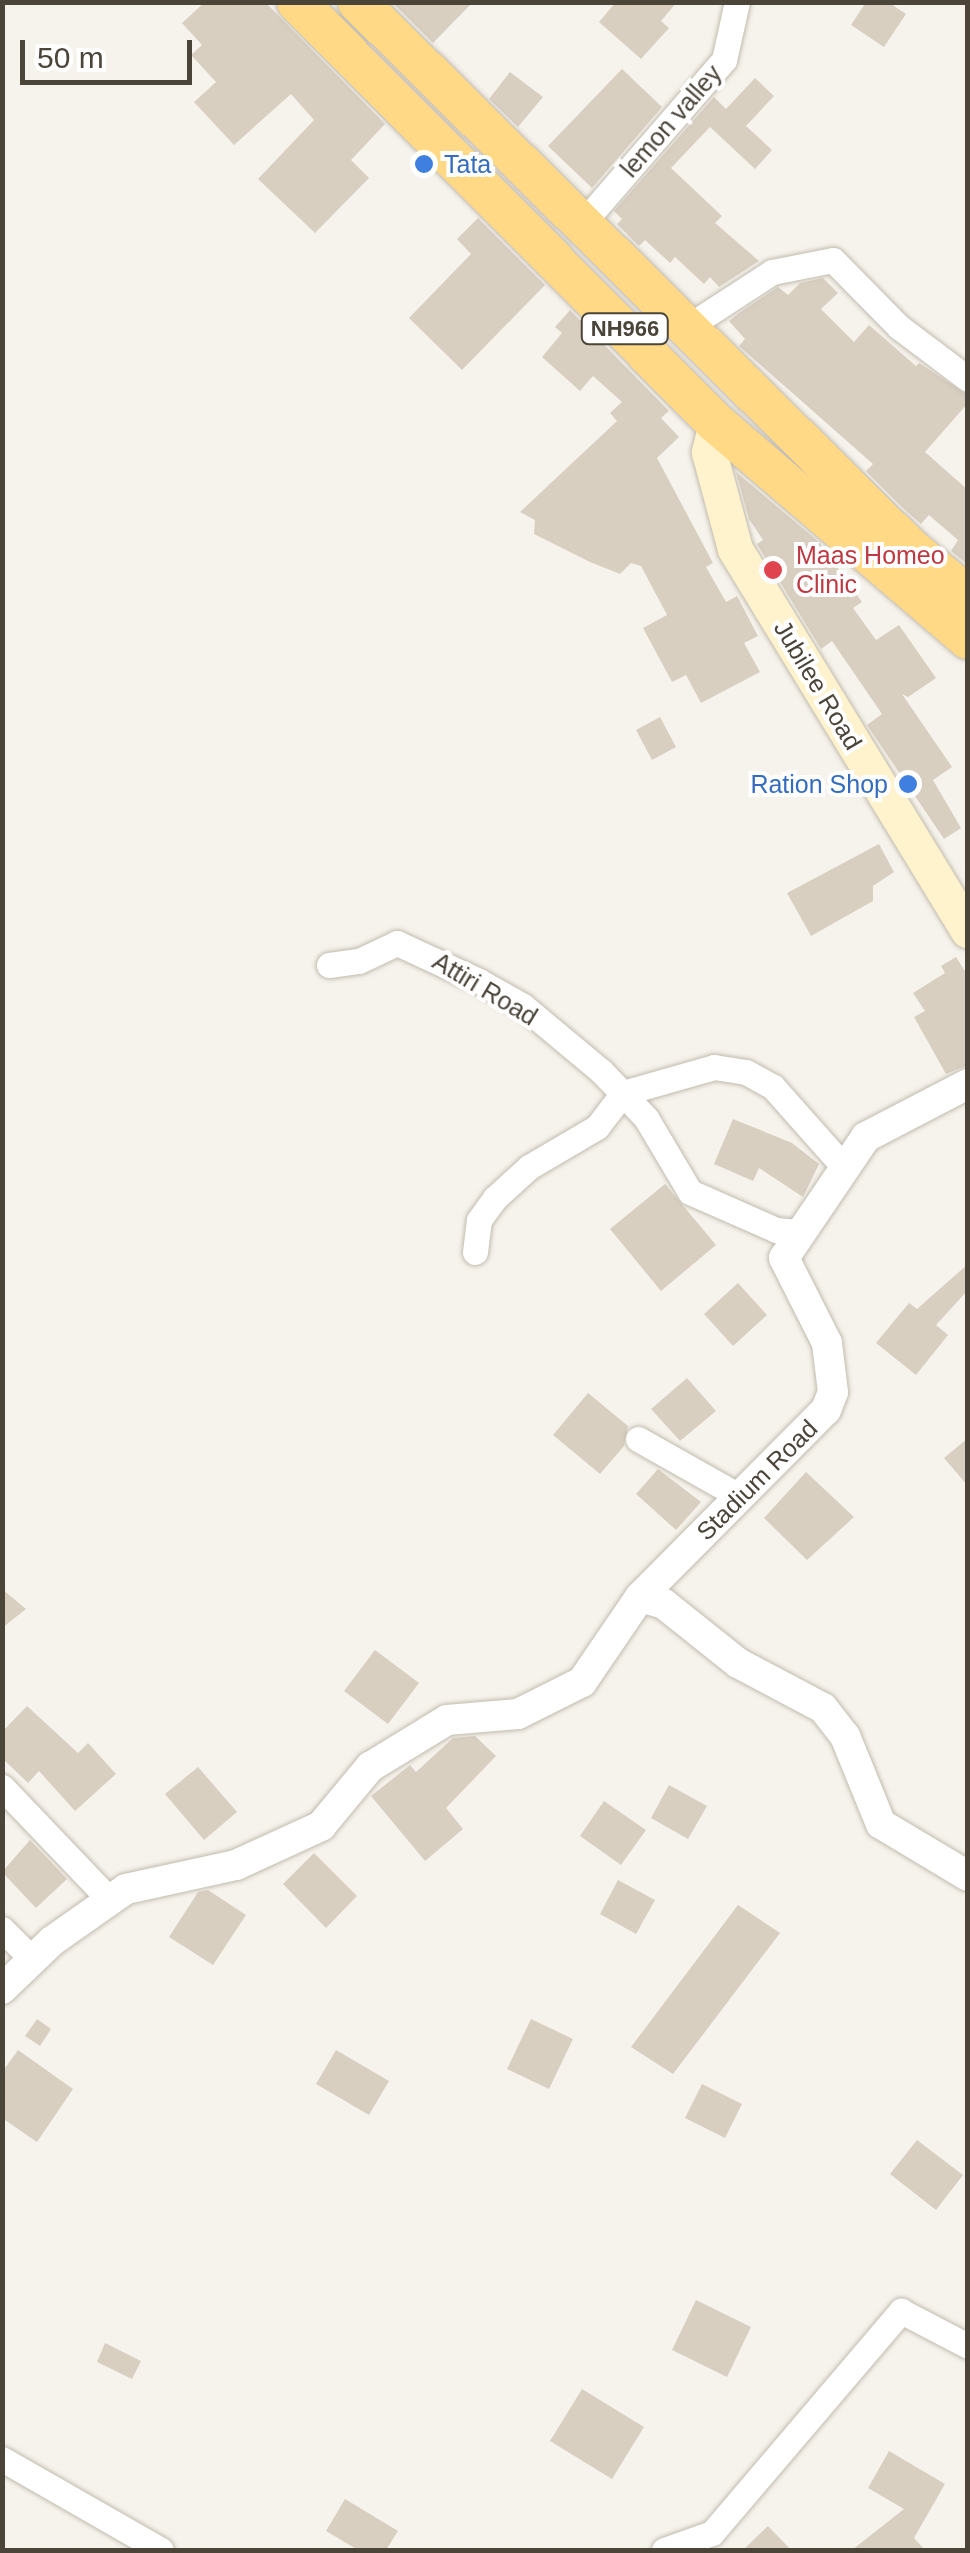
<!DOCTYPE html>
<style>
body{margin:0}
#map{position:relative;width:970px;height:2553px;overflow:hidden;background:#f6f3ec;font-family:Arial,sans-serif}
div>[style]{position:absolute}
.building>*{inset:0;background:#d8cfc1}
.roads{filter:drop-shadow(0 0 2px #c2bbae) drop-shadow(0 0 2px #c2bbae)}
.minor>*{height:25px;margin:-12.5px;padding:0 12.5px;transform-origin:12.5px;border-radius:12.5px;background:#fff}
.tertiary>*{height:30px;margin:-15px;padding:0 15px;transform-origin:15px;border-radius:15px;background:#fff}
.secondary>*{height:35px;margin:-17.5px;padding:0 17.5px;transform-origin:17.5px;border-radius:17.5px;background:#fff3cd}
.trunk>*{height:40px;margin:-20px;padding:0 20px;transform-origin:20px;border-radius:20px;background:#ffd985}
.dots>*{width:28px;height:28px;translate:-50% -50%;box-sizing:border-box;border:5px solid #fff;border-radius:50%}
span{translate:-50% -50%;white-space:nowrap;text-align:center;line-height:1.15;-webkit-text-stroke:8px #fff;paint-order:stroke}
.shield-label span{padding:2px 8px;background:#fff;border:2px solid;border-radius:8px;-webkit-text-stroke-width:0}
.shield-label{font-size:22px;color:#4b4439;font-weight:700}
.street-label{font-size:25px;color:#4b4439}
.shop-label{font-size:25px;color:#366cbe}
.left{translate:0 -50%;text-align:left}
.right{translate:-100% -50%;text-align:right}
.health-label{font-size:25px;color:#be3a42}
.frame{position:absolute;inset:0;border:5px solid #4b4439;pointer-events:none}
.scale{position:absolute;left:20px;top:40px;width:172px;height:45px;box-sizing:border-box;border:5px solid #4b4439;border-top:0;padding-left:12px;font-size:30px;line-height:35px;white-space:nowrap;color:#4b4439;-webkit-text-stroke:8px #fff;paint-order:stroke}
</style>
<div id="map">
<div class="building">
<i style="clip-path:polygon(205px 2px,265px 2px,385px 124px,351px 160px,369px 178px,315px 233px,258px 179px,314px 120px,291px 94px,234px 145px,194px 102px,216px 82px,191px 55px,202px 45px,182px 23px)"></i>
<i style="clip-path:polygon(392px 2px,473px 2px,433px 43px)"></i>
<i style="clip-path:polygon(616px 2px,677px 2px,661px 21px,669px 28px,641px 59px,599px 22px)"></i>
<i style="clip-path:polygon(866px 2px,888px 2px,906px 14px,884px 47px,851px 25px)"></i>
<i style="clip-path:polygon(622px 69px,662px 107px,592px 188px,548px 146px)"></i>
<i style="clip-path:polygon(510px 72px,543px 97px,518px 127px,489px 99px)"></i>
<i style="clip-path:polygon(755px 78px,774px 96px,746px 126px,772px 150px,755px 169px,710px 127px,671px 168px,722px 216px,715px 223px,759px 261px,719px 287px,710px 277px,704px 284px,675px 257px,670px 263px,645px 240px,639px 246px,617px 224px,622px 219px,614px 211px,714px 97px,726px 109px)"></i>
<i style="clip-path:polygon(478px 218px,545px 285px,462px 370px,409px 318px,471px 254px,457px 239px)"></i>
<i style="clip-path:polygon(823px 278px,838px 293px,821px 309px,854px 342px,869px 325px,916px 366px,919px 363px,968px 395px,968px 403px,925px 452px,968px 490px,968px 565px,951px 551px,958px 540px,929px 515px,921px 524px,904px 509px,866px 471px,873px 464px,739px 346px,745px 339px,729px 321px,739px 313px,778px 287px,788px 295px,800px 283px)"></i>
<i style="clip-path:polygon(570px 310px,669px 411px,661px 418px,679px 437px,657px 458px,713px 563px,706px 567px,726px 602px,737px 596px,758px 636px,744px 643px,760px 672px,701px 703px,686px 675px,672px 682px,643px 628px,667px 615px,641px 566px,631px 563px,620px 574px,590px 562px,534px 534px,535px 520px,520px 512px,617px 421px,610px 413px,622px 402px,593px 376px,580px 391px,542px 357px,562px 333px,555px 327px)"></i>
<i style="clip-path:polygon(736px 472px,819px 542px,862px 602px,853px 608px,876px 640px,899px 625px,936px 678px,908px 697px,902px 694px,952px 767px,933px 780px,961px 828px,944px 839px,867px 725px,882px 714px,832px 641px,821px 649px,757px 544px,763px 540px,749px 519px)"></i>
<i style="clip-path:polygon(660px 717px,676px 747px,652px 760px,636px 730px)"></i>
<i style="clip-path:polygon(879px 844px,894px 872px,873px 886px,873px 901px,811px 936px,787px 893px)"></i>
<i style="clip-path:polygon(956px 957px,968px 976px,968px 1065px,946px 1074px,914px 1017px,925px 1011px,913px 993px,945px 973px,941px 966px)"></i>
<i style="clip-path:polygon(733px 1119px,792px 1143px,819px 1164px,803px 1197px,759px 1168px,753px 1181px,714px 1164px)"></i>
<i style="clip-path:polygon(665px 1184px,716px 1245px,661px 1291px,610px 1229px)"></i>
<i style="clip-path:polygon(968px 1264px,968px 1290px,936px 1325px,948px 1335px,916px 1375px,876px 1343px,909px 1303px,917px 1309px)"></i>
<i style="clip-path:polygon(738px 1283px,767px 1315px,733px 1346px,704px 1314px)"></i>
<i style="clip-path:polygon(687px 1378px,716px 1411px,680px 1441px,651px 1409px)"></i>
<i style="clip-path:polygon(588px 1393px,628px 1426px,624px 1446px,600px 1474px,553px 1435px)"></i>
<i style="clip-path:polygon(968px 1438px,968px 1486px,944px 1458px)"></i>
<i style="clip-path:polygon(658px 1469px,701px 1502px,676px 1530px,636px 1494px)"></i>
<i style="clip-path:polygon(806px 1472px,854px 1517px,807px 1560px,764px 1518px)"></i>
<i style="clip-path:polygon(2px 1589px,26px 1609px,2px 1628px)"></i>
<i style="clip-path:polygon(375px 1650px,419px 1683px,388px 1724px,344px 1691px)"></i>
<i style="clip-path:polygon(27px 1706px,78px 1753px,88px 1743px,116px 1774px,75px 1811px,39px 1771px,28px 1783px,2px 1758px,2px 1732px)"></i>
<i style="clip-path:polygon(475px 1736px,496px 1756px,446px 1808px,463px 1829px,425px 1861px,371px 1796px,410px 1765px,416px 1772px,453px 1738px)"></i>
<i style="clip-path:polygon(198px 1767px,237px 1812px,204px 1840px,165px 1794px)"></i>
<i style="clip-path:polygon(669px 1785px,707px 1806px,688px 1839px,651px 1818px)"></i>
<i style="clip-path:polygon(604px 1801px,646px 1830px,621px 1865px,580px 1836px)"></i>
<i style="clip-path:polygon(30px 1840px,67px 1879px,36px 1908px,2px 1872px)"></i>
<i style="clip-path:polygon(314px 1853px,357px 1896px,326px 1928px,283px 1884px)"></i>
<i style="clip-path:polygon(618px 1880px,655px 1900px,636px 1934px,600px 1914px)"></i>
<i style="clip-path:polygon(208px 1890px,246px 1915px,213px 1965px,169px 1937px,198px 1892px)"></i>
<i style="clip-path:polygon(738px 1905px,780px 1933px,673px 2074px,631px 2047px)"></i>
<i style="clip-path:polygon(37px 2019px,51px 2029px,40px 2046px,25px 2036px)"></i>
<i style="clip-path:polygon(531px 2019px,573px 2039px,549px 2089px,507px 2069px)"></i>
<i style="clip-path:polygon(18px 2050px,73px 2089px,37px 2142px,2px 2118px,2px 2072px)"></i>
<i style="clip-path:polygon(336px 2050px,389px 2081px,369px 2115px,316px 2084px)"></i>
<i style="clip-path:polygon(702px 2084px,742px 2104px,725px 2138px,685px 2118px)"></i>
<i style="clip-path:polygon(917px 2140px,963px 2175px,936px 2210px,890px 2174px)"></i>
<i style="clip-path:polygon(696px 2300px,751px 2327px,727px 2377px,672px 2350px)"></i>
<i style="clip-path:polygon(105px 2343px,141px 2361px,132px 2379px,97px 2362px)"></i>
<i style="clip-path:polygon(582px 2389px,644px 2427px,612px 2479px,550px 2441px)"></i>
<i style="clip-path:polygon(889px 2451px,945px 2484px,914px 2538px,925px 2550px,852px 2550px,904px 2509px,868px 2488px)"></i>
<i style="clip-path:polygon(345px 2499px,398px 2531px,386px 2550px,358px 2550px,326px 2531px)"></i>
<i style="clip-path:polygon(768px 2526px,791px 2550px,743px 2550px)"></i>
</div>
<div class="roads">
<div class="minor">
<i style="left:580px;top:226px;width:220px;rotate:-49.1deg"></i>
<i style="left:724px;top:60px;width:59px;rotate:-77.4deg"></i>
<i style="left:689px;top:326px;width:99px;rotate:-33deg"></i>
<i style="left:772px;top:272px;width:62px;rotate:-11.1deg"></i>
<i style="left:833px;top:260px;width:94px;rotate:45.4deg"></i>
<i style="left:899px;top:327px;width:86px;rotate:37deg"></i>
<i style="left:329px;top:965px;width:30px;rotate:-8deg"></i>
<i style="left:359px;top:961px;width:42px;rotate:-25.3deg"></i>
<i style="left:397px;top:943px;width:90px;rotate:24.9deg"></i>
<i style="left:479px;top:981px;width:51px;rotate:29.6deg"></i>
<i style="left:523px;top:1006px;width:102px;rotate:39.8deg"></i>
<i style="left:601px;top:1071px;width:65px;rotate:46.2deg"></i>
<i style="left:646px;top:1118px;width:86px;rotate:59.3deg"></i>
<i style="left:690px;top:1192px;width:94px;rotate:23.8deg"></i>
<i style="left:776px;top:1230px;width:25px;rotate:5deg"></i>
<i style="left:475px;top:1252px;width:32px;rotate:-83deg"></i>
<i style="left:479px;top:1220px;width:27px;rotate:-54deg"></i>
<i style="left:495px;top:1198px;width:46px;rotate:-42.4deg"></i>
<i style="left:529px;top:1167px;width:79px;rotate:-30.5deg"></i>
<i style="left:597px;top:1127px;width:43px;rotate:-52.6deg"></i>
<i style="left:623px;top:1093px;width:95px;rotate:-15.9deg"></i>
<i style="left:714px;top:1067px;width:32px;rotate:9deg"></i>
<i style="left:746px;top:1072px;width:31px;rotate:29deg"></i>
<i style="left:773px;top:1087px;width:107px;rotate:48.4deg"></i>
<i style="left:638px;top:1439px;width:118px;rotate:29.4deg"></i>
<i style="left:2px;top:1787px;width:156px;rotate:46.3deg"></i>
<i style="left:2px;top:1929px;width:44px;rotate:45deg"></i>
<i style="left:2px;top:2459px;width:183px;rotate:29.8deg"></i>
<i style="left:664px;top:2550px;width:51px;rotate:-19.5deg"></i>
<i style="left:712px;top:2533px;width:292px;rotate:-49.6deg"></i>
<i style="left:901px;top:2311px;width:76px;rotate:27.6deg"></i>
</div>
<div class="tertiary">
<i style="left:640px;top:1597px;width:25px;rotate:16deg"></i>
<i style="left:664px;top:1604px;width:95px;rotate:38.6deg"></i>
<i style="left:738px;top:1663px;width:96px;rotate:27.9deg"></i>
<i style="left:823px;top:1708px;width:36px;rotate:52deg"></i>
<i style="left:845px;top:1736px;width:95px;rotate:67.8deg"></i>
<i style="left:881px;top:1824px;width:101px;rotate:30.9deg"></i>
<i style="left:2px;top:1989px;width:69px;rotate:-43.8deg"></i>
<i style="left:52px;top:1941px;width:90px;rotate:-35.1deg"></i>
<i style="left:126px;top:1889px;width:113px;rotate:-12.3deg"></i>
<i style="left:236px;top:1865px;width:94px;rotate:-24.6deg"></i>
<i style="left:321px;top:1826px;width:77px;rotate:-50.3deg"></i>
<i style="left:370px;top:1767px;width:90px;rotate:-31.4deg"></i>
<i style="left:447px;top:1720px;width:71px;rotate:-4.8deg"></i>
<i style="left:518px;top:1714px;width:72px;rotate:-26.6deg"></i>
<i style="left:582px;top:1682px;width:103px;rotate:-55.7deg"></i>
<i style="left:640px;top:1597px;width:264px;rotate:-45.2deg"></i>
<i style="left:826px;top:1410px;width:19px;rotate:-69deg"></i>
<i style="left:833px;top:1392px;width:49px;rotate:-97deg"></i>
<i style="left:827px;top:1343px;width:95px;rotate:-116.8deg"></i>
<i style="left:784px;top:1258px;width:146px;rotate:-55.9deg"></i>
<i style="left:866px;top:1137px;width:115px;rotate:-27.5deg"></i>
</div>
<div class="secondary">
<i style="left:716px;top:423px;width:30px;rotate:104deg"></i>
<i style="left:709px;top:452px;width:100px;rotate:75deg"></i>
<i style="left:735px;top:549px;width:447px;rotate:58.6deg"></i>
</div>
<div class="trunk">
<i style="left:297px;top:2px;width:594px;rotate:45.14deg"></i>
<i style="left:716px;top:423px;width:332px;rotate:40.6deg"></i>
<i style="left:358px;top:2px;width:776px;rotate:44.69deg"></i>
<i style="left:910px;top:548px;width:75px;rotate:39.6deg"></i>
</div>
</div>
<div class="dots">
<i style="left:424px;top:164px;background:#3f7fe0"></i>
<i style="left:773px;top:570px;background:#e0444e"></i>
<i style="left:908px;top:784px;background:#3f7fe0"></i>
</div>
<div class="shield-label">
<span style="left:625px;top:329px">NH966</span>
</div>
<div class="street-label">
<span style="left:671px;top:121px;rotate:-49deg">lemon valley</span>
<span style="left:818px;top:685px;rotate:59deg">Jubilee Road</span>
<span style="left:485px;top:989px;rotate:31deg">Attiri Road</span>
<span style="left:757px;top:1480px;rotate:-45deg">Stadium Road</span>
</div>
<div class="shop-label">
<span class="left" style="left:444px;top:164px">Tata</span>
<span class="right" style="left:888px;top:784px">Ration Shop</span>
</div>
<div class="health-label">
<span class="left" style="left:796px;top:570px">Maas Homeo<br>Clinic</span>
</div>
<div class="frame"></div>
<div class="scale">50 m</div>
</div>
